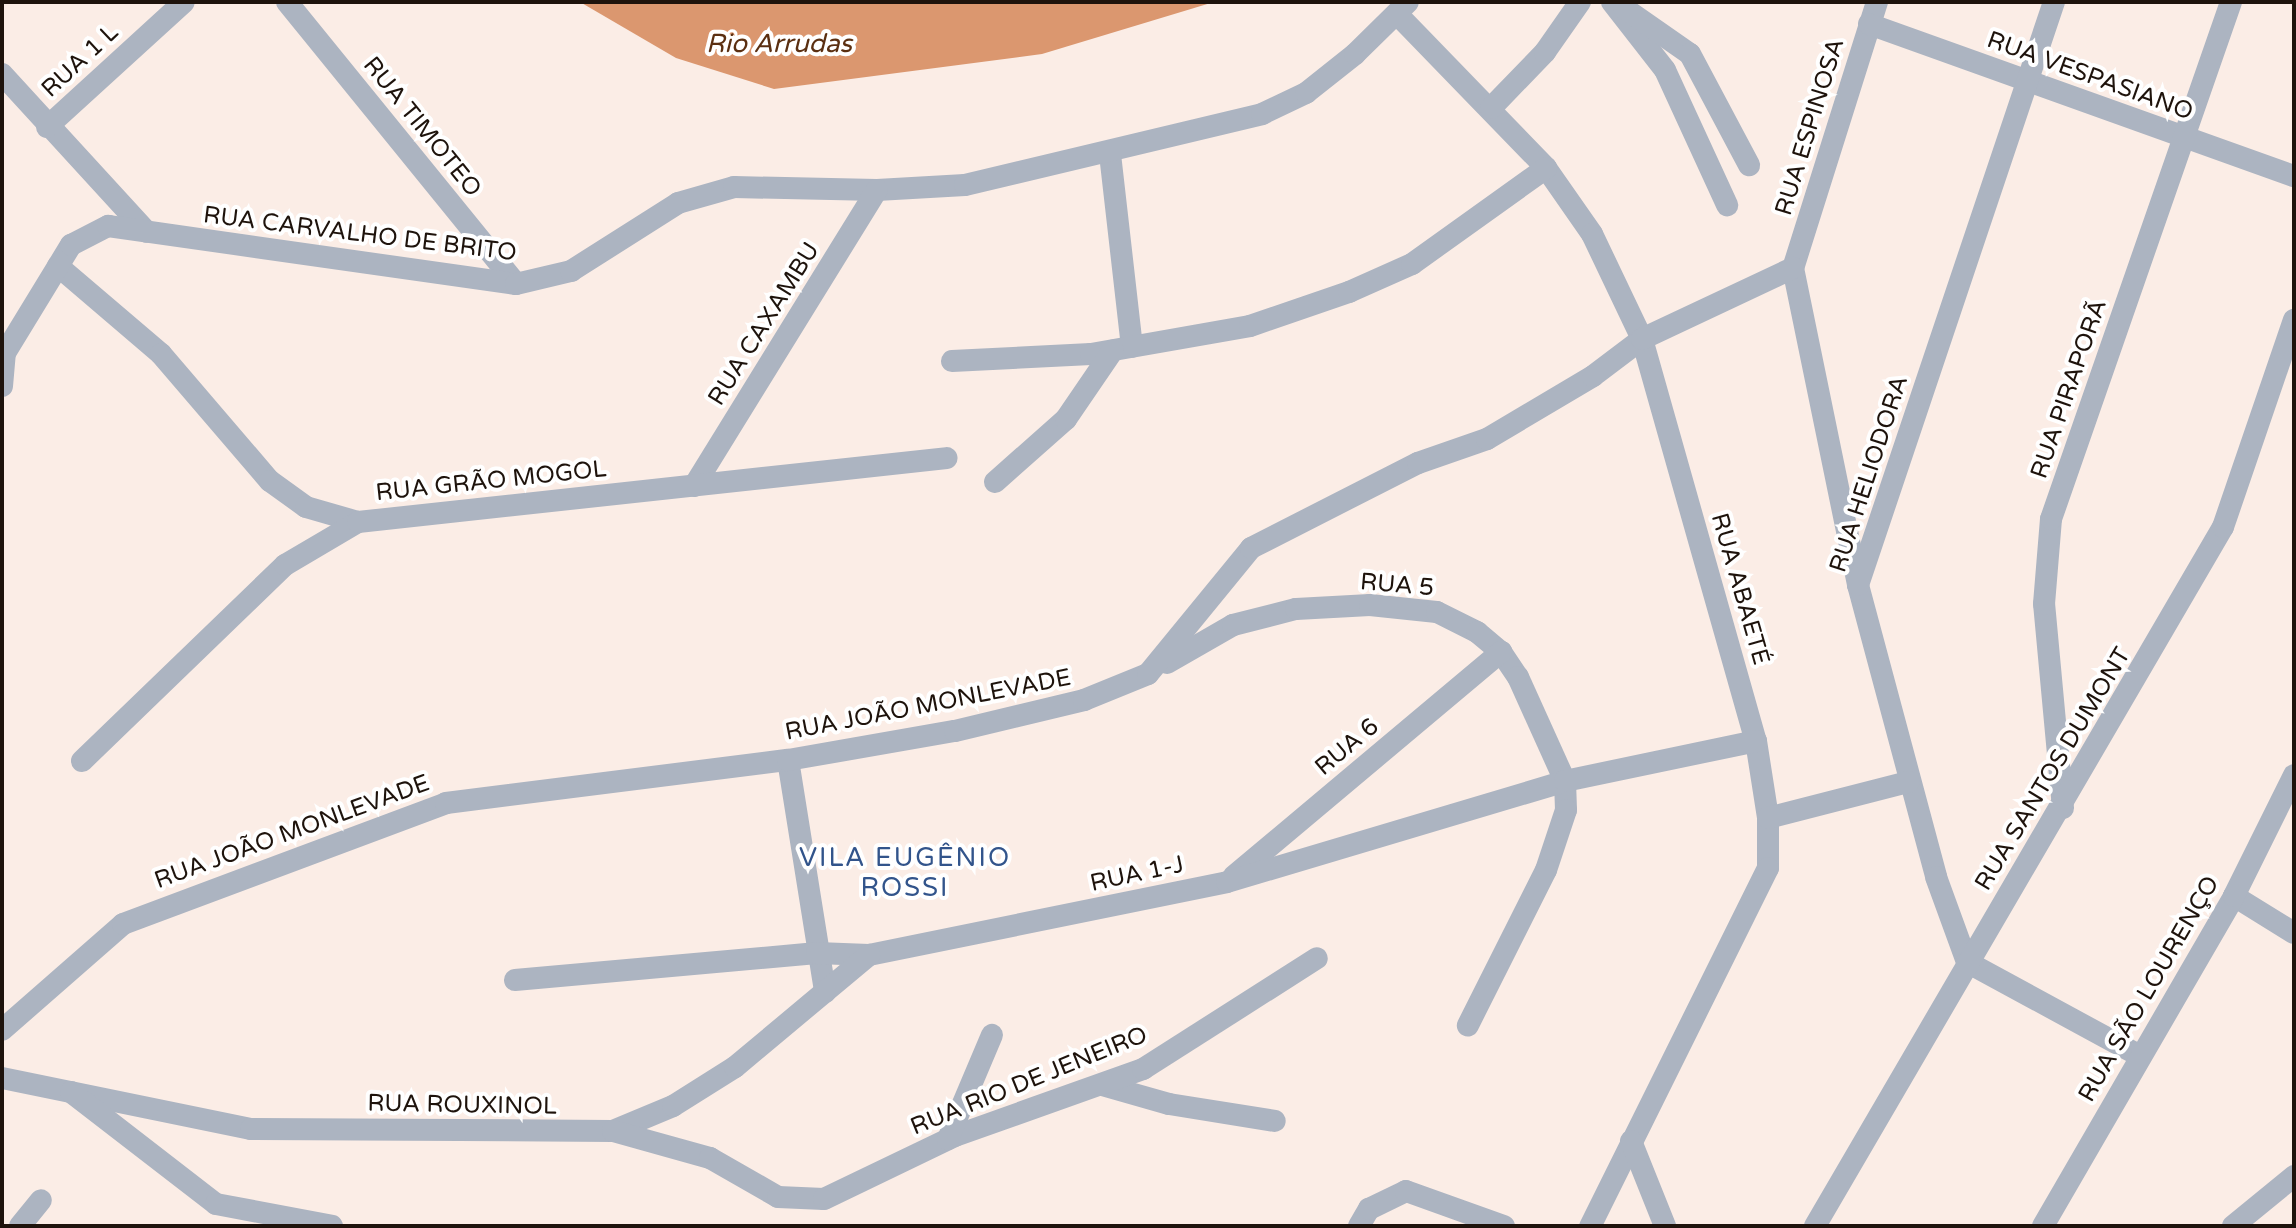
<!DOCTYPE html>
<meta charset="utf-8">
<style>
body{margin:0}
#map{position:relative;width:2296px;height:1228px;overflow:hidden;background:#fbede6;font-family:"Varela Round",sans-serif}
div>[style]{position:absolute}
.water>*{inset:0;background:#db976f}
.minor>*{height:22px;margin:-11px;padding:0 11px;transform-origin:11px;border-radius:11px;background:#acb4c1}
span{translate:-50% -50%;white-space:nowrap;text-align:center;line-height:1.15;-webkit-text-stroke:8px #fff;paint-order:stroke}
.street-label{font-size:24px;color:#1e130c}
.water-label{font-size:26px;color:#5b2f11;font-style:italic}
.neighbourhood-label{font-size:26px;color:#32548b;letter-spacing:2px}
.frame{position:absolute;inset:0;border:4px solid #1e130c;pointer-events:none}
</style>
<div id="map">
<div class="water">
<i style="clip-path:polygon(580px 2px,1214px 2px,1042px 54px,774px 89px,676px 58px)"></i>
</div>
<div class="minor">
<i style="left:287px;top:2px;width:363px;rotate:50.9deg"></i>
<i style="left:1612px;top:2px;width:86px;rotate:52.1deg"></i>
<i style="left:1665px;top:70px;width:149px;rotate:65.3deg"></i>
<i style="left:1877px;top:2px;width:279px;rotate:107.5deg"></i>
<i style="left:1793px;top:268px;width:324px;rotate:78.4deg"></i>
<i style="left:1858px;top:585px;width:302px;rotate:75deg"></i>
<i style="left:1936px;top:877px;width:90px;rotate:70deg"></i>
<i style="left:1967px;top:962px;width:197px;rotate:28.5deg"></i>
<i style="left:1624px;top:8px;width:80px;rotate:34.9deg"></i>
<i style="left:1690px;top:54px;width:126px;rotate:62deg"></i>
<i style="left:1397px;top:14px;width:214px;rotate:45.9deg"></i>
<i style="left:1546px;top:168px;width:80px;rotate:55.1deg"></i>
<i style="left:1592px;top:234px;width:116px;rotate:64.5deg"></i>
<i style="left:1642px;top:339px;width:418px;rotate:74.2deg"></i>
<i style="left:1756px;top:741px;width:78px;rotate:81.1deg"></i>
<i style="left:1768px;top:818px;width:50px;rotate:90deg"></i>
<i style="left:1768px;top:868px;width:400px;rotate:116.4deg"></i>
<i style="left:1869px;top:24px;width:451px;rotate:19.7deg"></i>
<i style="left:2px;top:74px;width:214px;rotate:47.5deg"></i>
<i style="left:1491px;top:108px;width:78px;rotate:-46deg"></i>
<i style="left:1545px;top:52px;width:61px;rotate:-55deg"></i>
<i style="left:47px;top:127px;width:185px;rotate:-42.4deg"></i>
<i style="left:1110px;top:154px;width:194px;rotate:83.5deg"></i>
<i style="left:58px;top:266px;width:135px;rotate:40.5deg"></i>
<i style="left:161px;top:354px;width:167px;rotate:49.4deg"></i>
<i style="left:270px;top:481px;width:44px;rotate:35.8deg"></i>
<i style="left:306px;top:507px;width:54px;rotate:16.1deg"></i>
<i style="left:952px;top:361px;width:139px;rotate:-2.9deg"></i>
<i style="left:1091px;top:354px;width:161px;rotate:-10deg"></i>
<i style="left:1250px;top:326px;width:105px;rotate:-19deg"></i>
<i style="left:1349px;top:292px;width:69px;rotate:-24deg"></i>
<i style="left:1412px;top:264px;width:165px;rotate:-35.6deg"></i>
<i style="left:2px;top:386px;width:33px;rotate:-85deg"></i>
<i style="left:5px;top:353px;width:127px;rotate:-58.6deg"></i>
<i style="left:71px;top:245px;width:42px;rotate:-27.2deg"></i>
<i style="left:108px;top:226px;width:412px;rotate:8.1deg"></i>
<i style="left:516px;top:284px;width:57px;rotate:-13.3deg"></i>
<i style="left:571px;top:271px;width:127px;rotate:-32.4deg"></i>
<i style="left:678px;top:203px;width:58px;rotate:-15.9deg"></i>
<i style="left:734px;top:187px;width:143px;rotate:1.2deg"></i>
<i style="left:877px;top:190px;width:88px;rotate:-3.3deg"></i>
<i style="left:965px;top:185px;width:305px;rotate:-13.4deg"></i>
<i style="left:1262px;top:114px;width:49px;rotate:-25.5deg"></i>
<i style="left:1306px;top:93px;width:63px;rotate:-38.5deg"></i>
<i style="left:1355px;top:54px;width:74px;rotate:-44.5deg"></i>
<i style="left:995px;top:482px;width:95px;rotate:-41.6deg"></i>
<i style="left:1066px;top:419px;width:83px;rotate:-55.7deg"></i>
<i style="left:694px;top:486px;width:348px;rotate:-58.3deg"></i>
<i style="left:1858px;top:585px;width:615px;rotate:-71.42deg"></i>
<i style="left:1167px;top:663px;width:76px;rotate:-29.9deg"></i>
<i style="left:1233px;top:625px;width:65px;rotate:-14.3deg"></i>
<i style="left:1296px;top:609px;width:74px;rotate:-3.1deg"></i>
<i style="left:1370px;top:605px;width:67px;rotate:6deg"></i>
<i style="left:1437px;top:612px;width:45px;rotate:26.6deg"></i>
<i style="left:1477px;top:632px;width:31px;rotate:40deg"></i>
<i style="left:1501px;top:652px;width:30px;rotate:56deg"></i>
<i style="left:1518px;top:677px;width:114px;rotate:65.7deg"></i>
<i style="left:1565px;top:781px;width:29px;rotate:88deg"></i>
<i style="left:1566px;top:810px;width:63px;rotate:108.4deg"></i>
<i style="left:1546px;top:870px;width:174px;rotate:116.7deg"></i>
<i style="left:788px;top:760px;width:235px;rotate:80.9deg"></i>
<i style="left:82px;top:761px;width:282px;rotate:-44deg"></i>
<i style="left:285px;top:565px;width:85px;rotate:-30.5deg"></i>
<i style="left:358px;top:522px;width:592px;rotate:-6.2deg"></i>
<i style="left:2063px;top:808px;width:205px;rotate:-95.3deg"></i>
<i style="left:2044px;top:604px;width:85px;rotate:-85.3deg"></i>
<i style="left:2051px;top:519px;width:547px;rotate:-70.8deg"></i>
<i style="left:1768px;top:818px;width:145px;rotate:-14.4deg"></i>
<i style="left:1234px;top:876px;width:349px;rotate:-40deg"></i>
<i style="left:2234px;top:896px;width:70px;rotate:31.7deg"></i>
<i style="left:515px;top:980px;width:303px;rotate:-5.1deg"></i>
<i style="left:817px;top:953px;width:52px;rotate:2.2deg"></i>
<i style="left:869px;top:955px;width:365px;rotate:-11.5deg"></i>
<i style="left:1227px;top:882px;width:353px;rotate:-16.6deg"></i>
<i style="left:1565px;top:781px;width:195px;rotate:-11.8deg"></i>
<i style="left:2px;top:1030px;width:161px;rotate:-41.2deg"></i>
<i style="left:123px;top:924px;width:345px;rotate:-20.5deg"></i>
<i style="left:446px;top:803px;width:345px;rotate:-7.2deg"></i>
<i style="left:788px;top:760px;width:169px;rotate:-9.9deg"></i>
<i style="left:955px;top:731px;width:133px;rotate:-13.5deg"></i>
<i style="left:1084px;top:700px;width:69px;rotate:-22.1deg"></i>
<i style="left:1148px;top:674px;width:163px;rotate:-50.7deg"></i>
<i style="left:1251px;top:548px;width:187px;rotate:-27deg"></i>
<i style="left:1418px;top:463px;width:73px;rotate:-19.2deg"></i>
<i style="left:1487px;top:439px;width:123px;rotate:-30.7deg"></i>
<i style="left:1593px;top:376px;width:61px;rotate:-37.1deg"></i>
<i style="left:1642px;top:339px;width:167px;rotate:-25.2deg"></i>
<i style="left:2px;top:1078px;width:254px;rotate:11.6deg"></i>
<i style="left:251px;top:1129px;width:362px;rotate:0.3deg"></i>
<i style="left:613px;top:1131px;width:65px;rotate:-22.6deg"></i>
<i style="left:673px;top:1106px;width:73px;rotate:-32.2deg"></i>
<i style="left:735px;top:1067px;width:175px;rotate:-39.9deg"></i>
<i style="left:1102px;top:1085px;width:70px;rotate:15.8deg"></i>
<i style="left:1169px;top:1104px;width:107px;rotate:9.1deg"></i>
<i style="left:71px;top:1092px;width:183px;rotate:37.7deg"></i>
<i style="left:216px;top:1204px;width:118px;rotate:10.7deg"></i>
<i style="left:613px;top:1131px;width:101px;rotate:15.6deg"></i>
<i style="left:710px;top:1158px;width:78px;rotate:29.8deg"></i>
<i style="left:778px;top:1197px;width:46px;rotate:2.5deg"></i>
<i style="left:824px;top:1199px;width:145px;rotate:-25.7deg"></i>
<i style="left:955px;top:1136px;width:200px;rotate:-19.6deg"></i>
<i style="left:1143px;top:1069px;width:206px;rotate:-32.5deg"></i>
<i style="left:948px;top:1139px;width:113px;rotate:-67.1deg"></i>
<i style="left:1631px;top:1141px;width:92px;rotate:68.2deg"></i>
<i style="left:20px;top:1226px;width:33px;rotate:-51deg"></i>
<i style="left:1359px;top:1226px;width:20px;rotate:-60deg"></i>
<i style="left:1369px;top:1209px;width:41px;rotate:-25.9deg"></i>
<i style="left:1406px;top:1191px;width:104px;rotate:19.7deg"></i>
<i style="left:1815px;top:1226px;width:809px;rotate:-59.73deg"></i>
<i style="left:2223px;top:527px;width:219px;rotate:-71.1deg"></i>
<i style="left:2043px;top:1226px;width:381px;rotate:-59.9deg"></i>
<i style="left:2234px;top:896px;width:135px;rotate:-63.6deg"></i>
<i style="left:2233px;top:1226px;width:79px;rotate:-39.3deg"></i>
</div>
<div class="street-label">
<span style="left:80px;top:61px;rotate:-43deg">RUA 1 L</span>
<span style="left:2090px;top:76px;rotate:20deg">RUA VESPASIANO</span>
<span style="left:422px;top:127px;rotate:51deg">RUA TIMOTEO</span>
<span style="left:1810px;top:127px;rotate:-73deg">RUA ESPINOSA</span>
<span style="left:360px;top:234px;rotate:7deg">RUA CARVALHO DE BRITO</span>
<span style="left:764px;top:324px;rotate:-58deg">RUA CAXAMBU</span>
<span style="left:2069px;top:389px;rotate:-71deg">RUA PIRAPORÃ</span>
<span style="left:1869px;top:474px;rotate:-72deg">RUA HELIODORA</span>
<span style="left:491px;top:481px;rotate:-6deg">RUA GRÃO MOGOL</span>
<span style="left:1397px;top:585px;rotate:5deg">RUA 5</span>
<span style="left:1740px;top:589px;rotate:74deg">RUA ABAETÉ</span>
<span style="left:928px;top:705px;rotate:-11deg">RUA JOÃO MONLEVADE</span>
<span style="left:1347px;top:747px;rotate:-40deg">RUA 6</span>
<span style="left:2053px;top:769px;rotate:-59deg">RUA SANTOS DUMONT</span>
<span style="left:292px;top:832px;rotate:-20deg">RUA JOÃO MONLEVADE</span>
<span style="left:1137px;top:874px;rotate:-12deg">RUA 1-J</span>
<span style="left:2149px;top:989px;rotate:-60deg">RUA SÃO LOURENÇO</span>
<span style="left:1029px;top:1081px;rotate:-22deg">RUA RIO DE JENEIRO</span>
<span style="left:462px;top:1105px;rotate:1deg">RUA ROUXINOL</span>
</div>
<div class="water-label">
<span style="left:779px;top:44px">Rio Arrudas</span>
</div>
<div class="neighbourhood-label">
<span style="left:905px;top:873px">VILA EUGÊNIO<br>ROSSI</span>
</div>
<div class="frame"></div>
</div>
